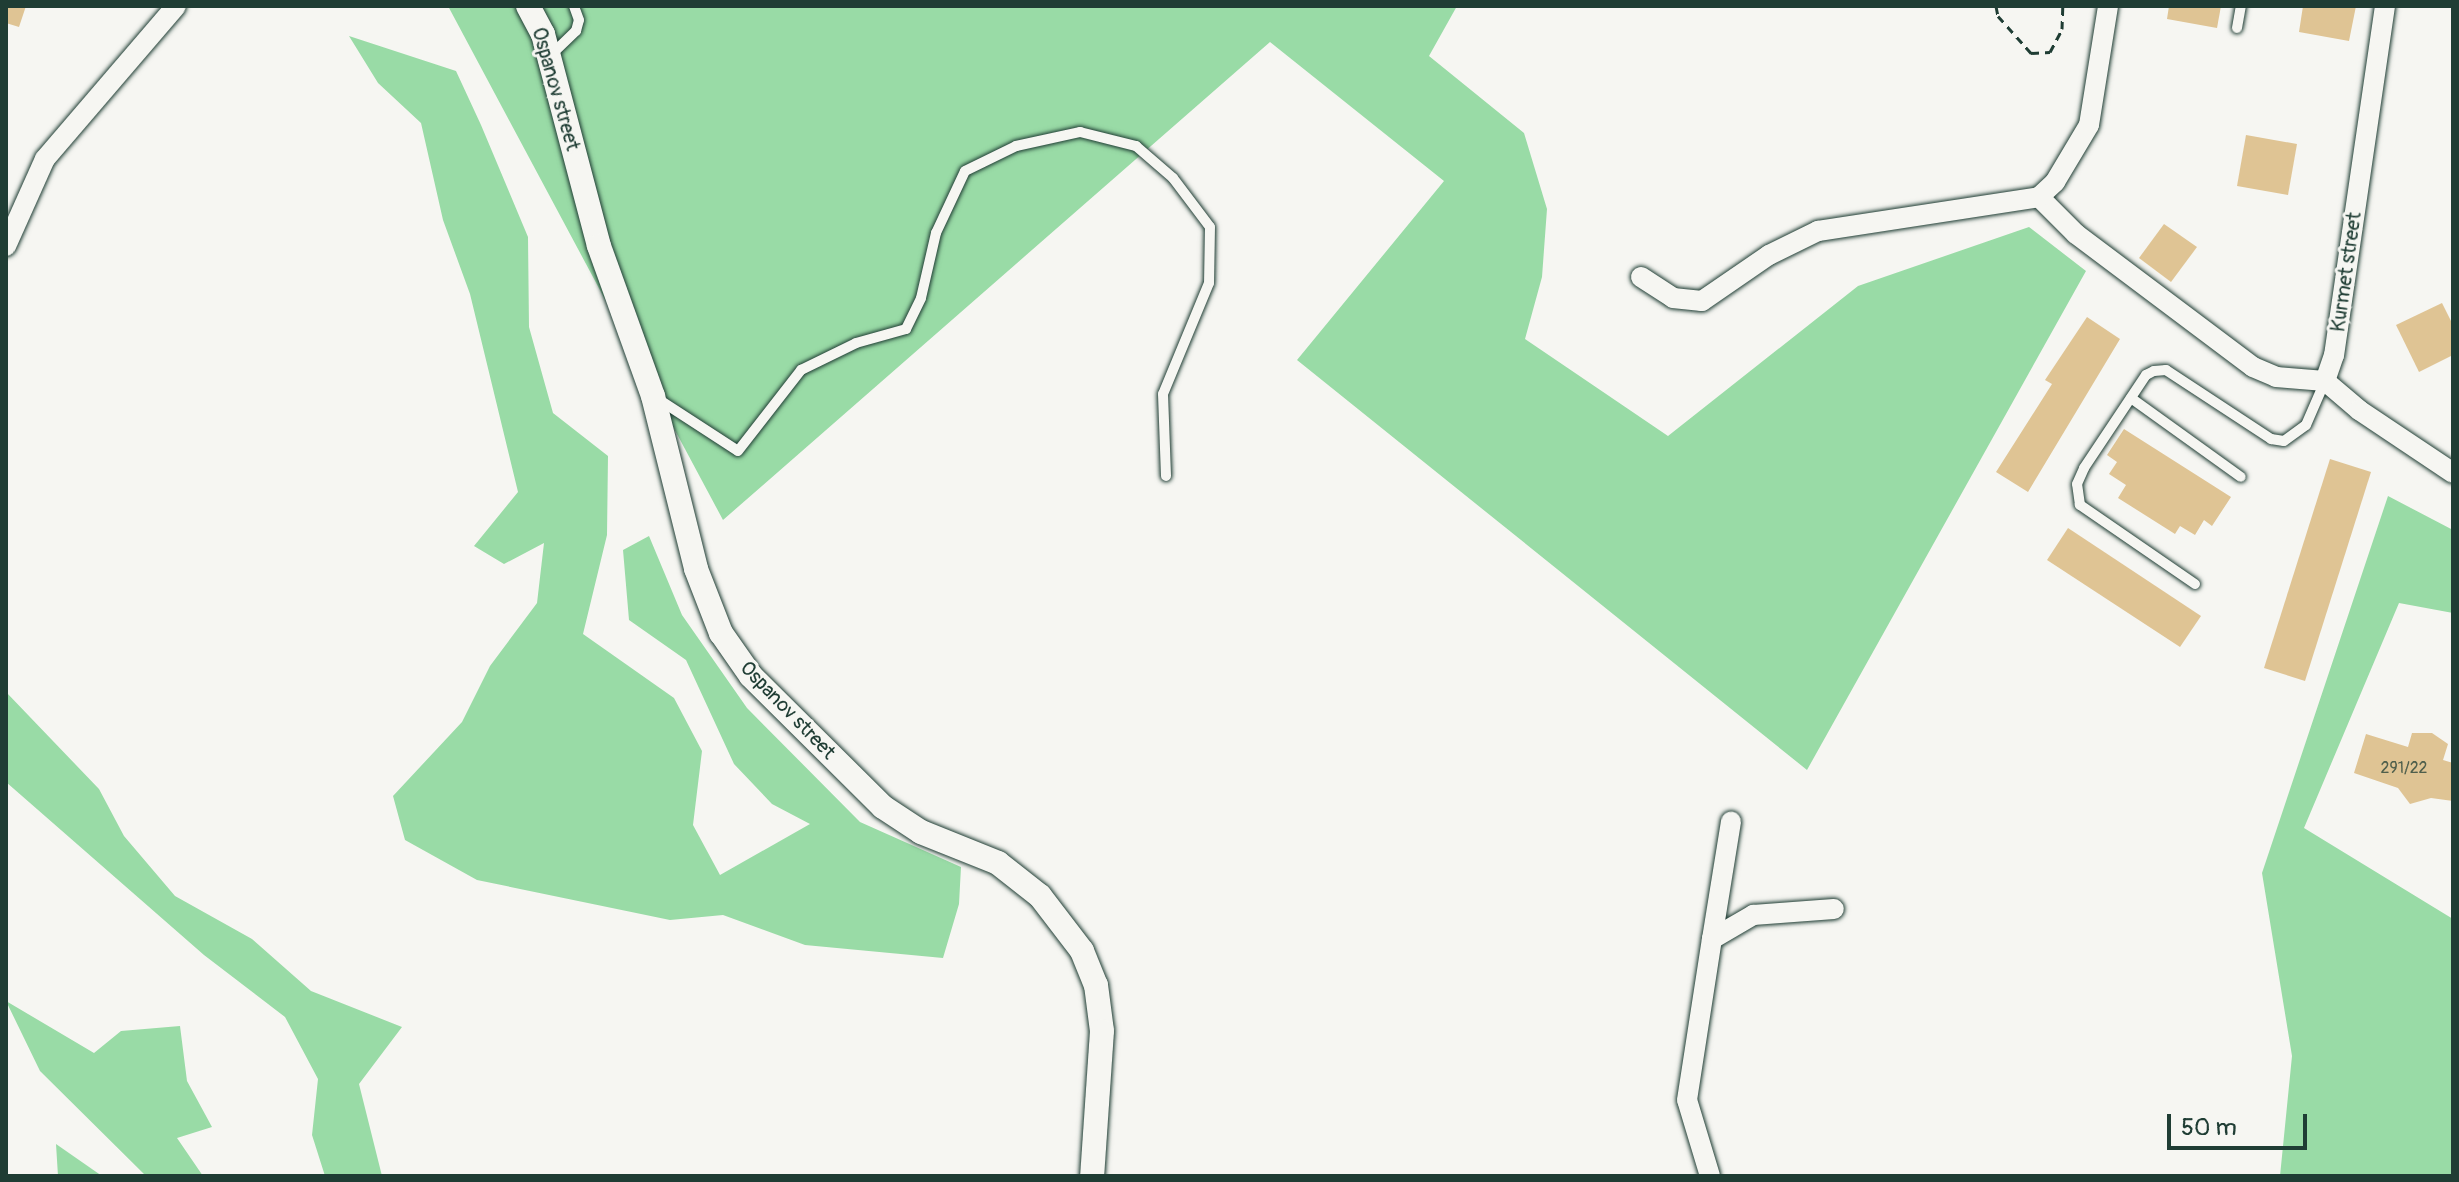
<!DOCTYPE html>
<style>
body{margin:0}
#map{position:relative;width:2459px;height:1182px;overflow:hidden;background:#f6f6f2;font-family:Pangolin,sans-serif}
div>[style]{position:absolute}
.green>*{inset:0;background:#99dba6}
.building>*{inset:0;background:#dfc494}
.path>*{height:3px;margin-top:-1.5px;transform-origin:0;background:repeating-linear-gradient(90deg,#1f3d34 0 8px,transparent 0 14px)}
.roads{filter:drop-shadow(0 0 2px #1f3d34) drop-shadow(0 0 2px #1f3d34)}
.service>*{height:10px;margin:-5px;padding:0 5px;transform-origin:5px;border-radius:5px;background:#f6f6f2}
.minor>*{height:20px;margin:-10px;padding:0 10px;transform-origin:10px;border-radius:10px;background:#f6f6f2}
.tertiary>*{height:24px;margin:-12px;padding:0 12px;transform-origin:12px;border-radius:12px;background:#f6f6f2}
span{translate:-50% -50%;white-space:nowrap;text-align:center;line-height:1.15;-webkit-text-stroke:6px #f6f6f2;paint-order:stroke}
.number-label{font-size:16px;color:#4f5f4c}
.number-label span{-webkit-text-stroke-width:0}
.street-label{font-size:20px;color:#1f3d34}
.frame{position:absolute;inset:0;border:8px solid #1f3d34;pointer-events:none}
.scale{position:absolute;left:2167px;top:1114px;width:140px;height:36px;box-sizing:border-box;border:4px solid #1f3d34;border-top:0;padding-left:10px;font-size:24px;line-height:28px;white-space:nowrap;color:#1f3d34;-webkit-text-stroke:6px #f6f6f2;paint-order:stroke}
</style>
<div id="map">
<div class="green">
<i style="clip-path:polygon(448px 6px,1457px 6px,1429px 56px,1524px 133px,1547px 209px,1542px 277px,1525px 339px,1668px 436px,1858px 286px,2029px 227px,2086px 271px,1807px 770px,1297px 360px,1444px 181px,1270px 42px,723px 520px)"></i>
<i style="clip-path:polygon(349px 36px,456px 71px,481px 125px,528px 237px,529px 327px,553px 413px,608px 456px,607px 535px,583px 634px,674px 698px,702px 751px,693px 825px,720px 875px,810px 824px,772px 804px,734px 764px,686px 660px,629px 620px,623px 550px,649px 536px,682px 615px,747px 708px,860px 822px,961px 867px,959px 904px,943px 958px,805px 945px,723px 915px,670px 920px,477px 880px,405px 840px,393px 796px,462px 722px,490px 666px,537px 603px,544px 543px,504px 564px,474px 546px,518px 492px,470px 294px,443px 220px,421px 123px,378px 83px)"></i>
<i style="clip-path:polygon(2388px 496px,2453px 530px,2453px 613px,2399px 603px,2304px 828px,2453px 919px,2453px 1176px,2280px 1176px,2292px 1056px,2262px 873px)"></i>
<i style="clip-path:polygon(6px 692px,99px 789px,124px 836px,175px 896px,252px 939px,311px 991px,402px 1027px,359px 1084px,382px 1176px,325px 1176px,312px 1135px,318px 1079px,285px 1017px,204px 955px,6px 782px)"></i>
<i style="clip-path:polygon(6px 1001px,94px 1053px,121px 1031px,180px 1026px,187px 1081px,212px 1127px,177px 1138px,203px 1176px,146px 1176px,40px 1071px)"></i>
<i style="clip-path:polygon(56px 1144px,102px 1176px,58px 1176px)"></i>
</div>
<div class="building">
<i style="clip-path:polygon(6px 6px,26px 6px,19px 27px,6px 23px)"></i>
<i style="clip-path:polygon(2169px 6px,2221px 6px,2217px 28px,2167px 19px)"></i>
<i style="clip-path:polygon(2303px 6px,2356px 6px,2349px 41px,2299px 32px)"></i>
<i style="clip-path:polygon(2246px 135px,2297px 144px,2288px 195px,2237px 186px)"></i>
<i style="clip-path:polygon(2164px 224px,2197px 247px,2171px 282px,2139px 258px)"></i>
<i style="clip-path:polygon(2442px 303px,2453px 325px,2453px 355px,2419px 372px,2396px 325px)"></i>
<i style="clip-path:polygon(2087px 317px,2120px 339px,2028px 492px,1996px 472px,2052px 384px,2045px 380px)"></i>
<i style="clip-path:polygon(2124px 429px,2231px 497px,2212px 526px,2204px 520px,2195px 535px,2180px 526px,2175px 534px,2118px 498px,2126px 485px,2109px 474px,2117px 462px,2107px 455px)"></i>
<i style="clip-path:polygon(2330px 459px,2371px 472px,2305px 681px,2264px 668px)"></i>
<i style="clip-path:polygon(2068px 528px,2201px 616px,2180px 647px,2047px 560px)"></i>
<i style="clip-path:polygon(2412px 733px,2432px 733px,2448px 744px,2443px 760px,2453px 763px,2453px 801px,2431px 798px,2410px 804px,2398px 788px,2354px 773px,2366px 734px,2408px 747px)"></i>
</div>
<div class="path">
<i style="left:1996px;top:6px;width:10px;rotate:79deg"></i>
<i style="left:1998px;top:16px;width:50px;rotate:48.3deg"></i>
<i style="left:2031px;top:53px;width:19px;rotate:-3deg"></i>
<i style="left:2050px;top:52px;width:26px;rotate:-62deg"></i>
<i style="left:2062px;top:29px;width:23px;rotate:-88deg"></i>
</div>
<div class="roads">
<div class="service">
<i style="left:2237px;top:28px;width:22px;rotate:-80deg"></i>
<i style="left:551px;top:55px;width:35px;rotate:-44deg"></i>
<i style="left:576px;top:31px;width:11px;rotate:-75deg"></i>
<i style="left:579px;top:20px;width:15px;rotate:-110deg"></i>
<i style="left:2131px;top:398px;width:135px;rotate:35.7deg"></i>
<i style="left:658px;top:399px;width:95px;rotate:33deg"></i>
<i style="left:738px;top:451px;width:103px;rotate:-52.1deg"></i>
<i style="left:801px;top:370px;width:61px;rotate:-26.1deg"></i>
<i style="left:856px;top:343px;width:52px;rotate:-15.6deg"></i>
<i style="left:906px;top:329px;width:34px;rotate:-64deg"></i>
<i style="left:921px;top:298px;width:67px;rotate:-77deg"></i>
<i style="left:936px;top:233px;width:68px;rotate:-64.9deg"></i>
<i style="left:965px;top:171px;width:57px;rotate:-26.1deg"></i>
<i style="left:1016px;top:146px;width:66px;rotate:-12.3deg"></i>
<i style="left:1080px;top:132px;width:58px;rotate:14deg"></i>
<i style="left:1136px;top:146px;width:49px;rotate:40.9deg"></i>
<i style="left:1173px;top:178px;width:61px;rotate:52.9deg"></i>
<i style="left:1210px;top:227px;width:56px;rotate:91deg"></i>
<i style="left:1209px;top:283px;width:120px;rotate:112.5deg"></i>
<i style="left:1163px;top:394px;width:82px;rotate:87.9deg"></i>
<i style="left:2195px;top:584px;width:140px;rotate:-145.5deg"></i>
<i style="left:2080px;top:505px;width:21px;rotate:-98deg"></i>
<i style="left:2077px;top:484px;width:17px;rotate:-66deg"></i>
<i style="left:2084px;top:468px;width:112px;rotate:-56.3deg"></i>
<i style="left:2146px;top:375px;width:9px;rotate:-27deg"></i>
<i style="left:2154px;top:371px;width:12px;rotate:-5deg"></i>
<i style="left:2166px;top:370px;width:126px;rotate:33.3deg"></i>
<i style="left:2271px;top:439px;width:13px;rotate:9deg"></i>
<i style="left:2284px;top:441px;width:27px;rotate:-36deg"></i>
<i style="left:2306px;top:425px;width:48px;rotate:-66.6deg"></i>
</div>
<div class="minor">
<i style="left:2385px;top:6px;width:353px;rotate:98.3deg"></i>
<i style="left:2334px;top:355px;width:28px;rotate:109deg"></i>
<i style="left:2325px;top:381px;width:45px;rotate:40.5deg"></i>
<i style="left:2359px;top:410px;width:113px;rotate:33.8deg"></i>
<i style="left:2039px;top:197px;width:52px;rotate:45deg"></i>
<i style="left:2076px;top:234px;width:221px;rotate:36.9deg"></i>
<i style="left:2253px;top:367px;width:25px;rotate:23deg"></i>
<i style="left:2276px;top:377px;width:49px;rotate:4.7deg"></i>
<i style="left:6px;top:246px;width:95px;rotate:-65.9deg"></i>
<i style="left:45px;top:159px;width:201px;rotate:-49.4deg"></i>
<i style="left:1641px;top:277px;width:38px;rotate:33deg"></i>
<i style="left:1673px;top:298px;width:29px;rotate:6deg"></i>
<i style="left:1702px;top:301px;width:81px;rotate:-34.5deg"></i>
<i style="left:1769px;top:255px;width:55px;rotate:-26.1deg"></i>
<i style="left:1818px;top:231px;width:224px;rotate:-8.7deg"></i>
<i style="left:2039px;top:197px;width:22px;rotate:-43deg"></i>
<i style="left:2055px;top:182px;width:66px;rotate:-59.2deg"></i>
<i style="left:2089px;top:125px;width:121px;rotate:-80.9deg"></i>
<i style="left:1712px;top:939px;width:119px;rotate:-80.8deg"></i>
<i style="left:1710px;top:1176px;width:79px;rotate:-106.8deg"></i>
<i style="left:1687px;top:1100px;width:163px;rotate:-81.2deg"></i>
<i style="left:1712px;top:939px;width:48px;rotate:-30.3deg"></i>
<i style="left:1753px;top:915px;width:81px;rotate:-4.2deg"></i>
</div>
<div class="tertiary">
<i style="left:528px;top:6px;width:32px;rotate:62deg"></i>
<i style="left:543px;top:34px;width:219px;rotate:75.2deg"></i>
<i style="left:599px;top:246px;width:159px;rotate:70.2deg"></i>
<i style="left:653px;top:396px;width:178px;rotate:76deg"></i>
<i style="left:696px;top:569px;width:69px;rotate:68.7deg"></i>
<i style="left:721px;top:633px;width:52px;rotate:55.1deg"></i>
<i style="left:751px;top:676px;width:186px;rotate:44.8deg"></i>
<i style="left:883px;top:807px;width:45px;rotate:33.3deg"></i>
<i style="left:921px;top:832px;width:83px;rotate:21.9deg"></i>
<i style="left:998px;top:863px;width:53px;rotate:38.2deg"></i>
<i style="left:1040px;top:896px;width:69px;rotate:52.6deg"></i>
<i style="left:1082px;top:951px;width:37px;rotate:68deg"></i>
<i style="left:1096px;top:985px;width:46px;rotate:82.6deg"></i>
<i style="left:1102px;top:1031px;width:145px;rotate:93.9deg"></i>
</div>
</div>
<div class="number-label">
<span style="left:2404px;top:768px">291/22</span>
</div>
<div class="street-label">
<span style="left:556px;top:89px;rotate:74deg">Ospanov street</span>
<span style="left:2346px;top:272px;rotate:-82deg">Kurmet street</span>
<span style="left:788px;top:710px;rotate:46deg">Ospanov street</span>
</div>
<div class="frame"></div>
<div class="scale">50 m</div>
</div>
